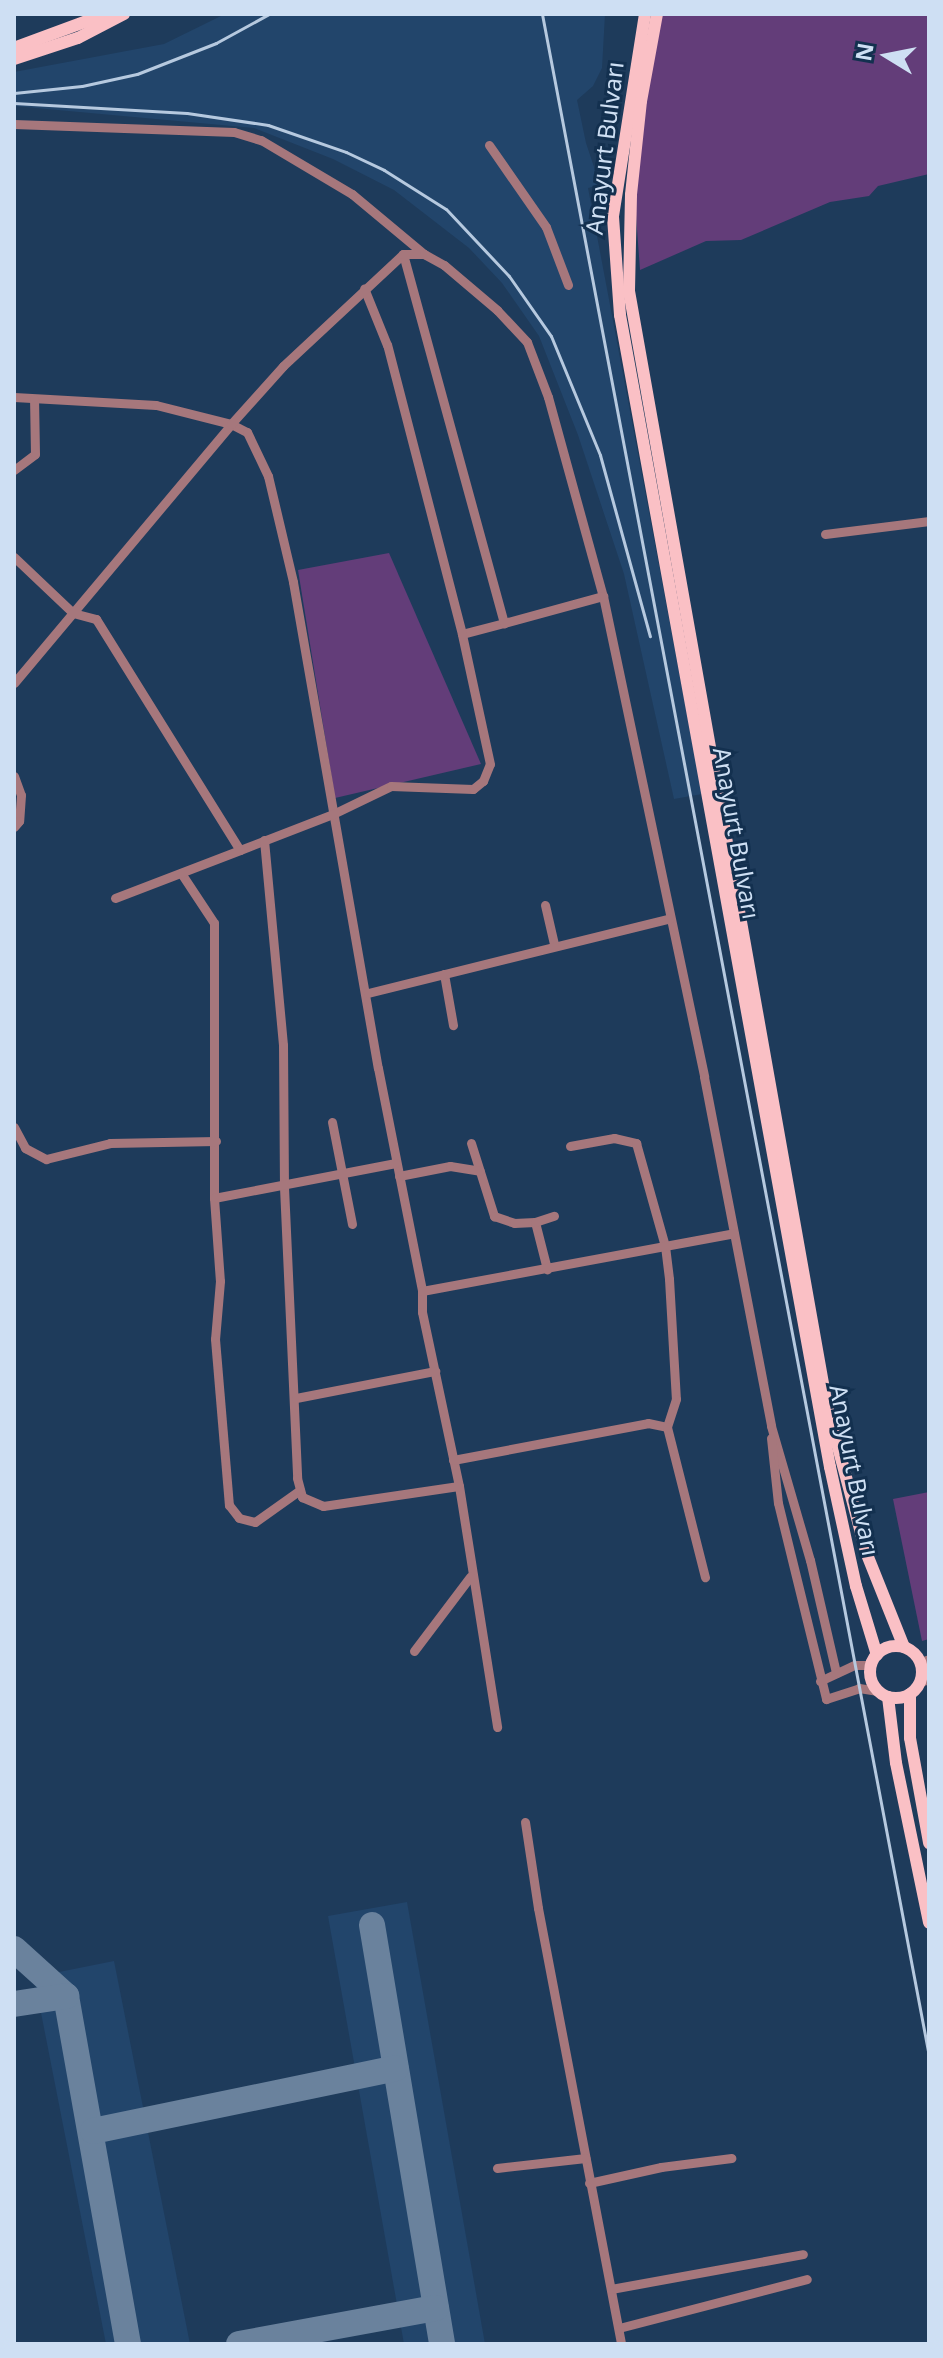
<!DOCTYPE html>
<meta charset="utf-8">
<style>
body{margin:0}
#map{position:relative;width:943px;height:2358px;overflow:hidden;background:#1e3b5b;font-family:"Noto Sans",sans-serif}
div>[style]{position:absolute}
.built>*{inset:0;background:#22456b}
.green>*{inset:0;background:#633d79}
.taxiway>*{height:26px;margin:-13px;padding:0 13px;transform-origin:13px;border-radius:13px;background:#6a829d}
.minor>*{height:9px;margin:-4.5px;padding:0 4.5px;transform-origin:4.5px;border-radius:4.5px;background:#a6777c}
.major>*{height:12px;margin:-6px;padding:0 6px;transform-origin:6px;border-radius:6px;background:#fac0c5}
.major>.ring{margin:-6px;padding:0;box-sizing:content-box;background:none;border:12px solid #fac0c5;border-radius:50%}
.rail>*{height:3px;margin:-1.5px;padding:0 1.5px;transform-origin:1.5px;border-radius:1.5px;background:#b6c9df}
span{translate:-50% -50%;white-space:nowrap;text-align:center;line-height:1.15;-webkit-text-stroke:6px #13304f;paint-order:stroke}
.street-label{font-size:24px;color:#cedff3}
.frame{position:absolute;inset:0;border:16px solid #cedff3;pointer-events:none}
.north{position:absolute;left:847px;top:16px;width:80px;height:80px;-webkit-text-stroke:6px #13304f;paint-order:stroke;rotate:280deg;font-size:22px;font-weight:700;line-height:32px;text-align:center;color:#cedff3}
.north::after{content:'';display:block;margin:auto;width:28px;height:36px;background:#cedff3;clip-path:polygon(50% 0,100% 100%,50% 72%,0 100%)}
</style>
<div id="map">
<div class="built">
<i style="clip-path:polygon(225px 14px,605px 14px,602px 68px,593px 86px,577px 100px,586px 143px,600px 185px,588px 188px,702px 794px,674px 799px,624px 574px,578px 435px,539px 336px,502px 283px,469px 248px,394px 190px,333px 159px,254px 128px,14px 106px,14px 72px,164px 44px)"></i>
<i style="clip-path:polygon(407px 1902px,485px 2344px,404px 2344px,328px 1916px)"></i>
<i style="clip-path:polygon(114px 1961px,190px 2344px,106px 2344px,34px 1977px)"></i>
</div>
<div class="green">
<i style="clip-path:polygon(662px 14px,929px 14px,929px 174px,878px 186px,869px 196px,830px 202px,741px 240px,706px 241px,640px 270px,634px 188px,640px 125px)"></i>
<i style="clip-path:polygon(389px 553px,481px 764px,335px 798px,298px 570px)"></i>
<i style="clip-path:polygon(929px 1492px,929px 1639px,922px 1641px,893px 1499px)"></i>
</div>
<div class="taxiway">
<i style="left:372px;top:1925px;width:425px;rotate:80.5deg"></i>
<i style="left:14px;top:1949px;width:70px;rotate:42.1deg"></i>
<i style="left:66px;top:1996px;width:353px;rotate:79.9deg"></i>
<i style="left:14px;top:2004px;width:53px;rotate:-8.7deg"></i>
<i style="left:93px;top:2131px;width:309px;rotate:-11.7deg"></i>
<i style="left:239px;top:2344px;width:200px;rotate:-10.4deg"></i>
</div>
<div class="minor">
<i style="left:14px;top:124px;width:220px;rotate:2.1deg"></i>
<i style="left:234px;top:132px;width:28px;rotate:17deg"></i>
<i style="left:261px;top:140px;width:106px;rotate:30.7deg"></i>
<i style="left:352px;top:194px;width:94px;rotate:39.8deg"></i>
<i style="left:489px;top:145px;width:100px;rotate:55.2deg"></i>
<i style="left:546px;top:227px;width:62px;rotate:69.2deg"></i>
<i style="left:403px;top:254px;width:383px;rotate:74.7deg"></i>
<i style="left:504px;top:623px;width:43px;rotate:165.3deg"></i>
<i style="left:14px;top:397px;width:142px;rotate:3.2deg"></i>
<i style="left:156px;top:405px;width:77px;rotate:14.2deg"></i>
<i style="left:231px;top:424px;width:18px;rotate:27deg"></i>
<i style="left:247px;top:432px;width:49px;rotate:64.5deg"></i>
<i style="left:268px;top:476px;width:109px;rotate:76.7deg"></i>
<i style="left:293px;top:582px;width:493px;rotate:80.1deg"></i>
<i style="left:378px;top:1068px;width:227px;rotate:78.8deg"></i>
<i style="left:422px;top:1291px;width:21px;rotate:90deg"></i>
<i style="left:422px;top:1312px;width:178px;rotate:78deg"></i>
<i style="left:459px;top:1486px;width:244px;rotate:81deg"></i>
<i style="left:14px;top:470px;width:26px;rotate:-37deg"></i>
<i style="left:35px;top:454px;width:55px;rotate:-91deg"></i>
<i style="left:825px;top:534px;width:105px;rotate:-7.1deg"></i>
<i style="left:14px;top:557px;width:81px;rotate:43.5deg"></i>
<i style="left:73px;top:613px;width:24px;rotate:15deg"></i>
<i style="left:96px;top:619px;width:272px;rotate:58.1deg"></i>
<i style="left:240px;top:850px;width:100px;rotate:-21.2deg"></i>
<i style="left:333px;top:814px;width:64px;rotate:-25.8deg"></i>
<i style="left:391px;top:786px;width:82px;rotate:2.1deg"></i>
<i style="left:473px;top:789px;width:13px;rotate:-39deg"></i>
<i style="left:483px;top:781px;width:18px;rotate:-68deg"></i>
<i style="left:490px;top:764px;width:133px;rotate:-102.2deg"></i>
<i style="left:462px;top:634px;width:299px;rotate:-104.5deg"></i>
<i style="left:387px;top:345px;width:61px;rotate:-112deg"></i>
<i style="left:504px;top:623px;width:103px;rotate:-15.3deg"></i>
<i style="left:14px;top:683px;width:338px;rotate:-50deg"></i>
<i style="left:231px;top:424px;width:78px;rotate:-48.1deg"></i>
<i style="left:283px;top:366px;width:164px;rotate:-43deg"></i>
<i style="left:403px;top:254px;width:21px"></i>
<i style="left:424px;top:254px;width:23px;rotate:29deg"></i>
<i style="left:444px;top:265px;width:70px;rotate:40.3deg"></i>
<i style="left:497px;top:310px;width:44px;rotate:46.8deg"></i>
<i style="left:527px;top:342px;width:59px;rotate:69.1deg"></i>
<i style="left:548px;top:397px;width:206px;rotate:74.6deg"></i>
<i style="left:603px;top:596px;width:491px;rotate:78.1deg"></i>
<i style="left:704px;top:1077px;width:355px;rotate:79.1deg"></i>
<i style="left:771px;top:1426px;width:140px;rotate:73.8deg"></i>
<i style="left:810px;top:1560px;width:116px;rotate:77deg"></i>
<i style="left:14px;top:776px;width:20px;rotate:70deg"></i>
<i style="left:21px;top:795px;width:26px;rotate:94deg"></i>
<i style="left:19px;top:821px;width:8px;rotate:130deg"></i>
<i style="left:264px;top:840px;width:206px;rotate:84.7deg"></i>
<i style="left:283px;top:1045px;width:142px;rotate:89.6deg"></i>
<i style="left:284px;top:1187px;width:291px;rotate:87.4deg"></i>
<i style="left:297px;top:1478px;width:20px;rotate:75deg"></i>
<i style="left:302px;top:1497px;width:23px;rotate:23deg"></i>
<i style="left:323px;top:1506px;width:137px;rotate:-8.4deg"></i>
<i style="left:181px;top:873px;width:60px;rotate:56.6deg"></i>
<i style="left:214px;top:923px;width:275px;rotate:90deg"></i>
<i style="left:214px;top:1198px;width:83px;rotate:85.9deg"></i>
<i style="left:220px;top:1281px;width:58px;rotate:94.9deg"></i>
<i style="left:215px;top:1339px;width:167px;rotate:85.2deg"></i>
<i style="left:229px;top:1505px;width:16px;rotate:52deg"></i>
<i style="left:239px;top:1518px;width:16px;rotate:14deg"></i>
<i style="left:255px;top:1522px;width:55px;rotate:-35.4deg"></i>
<i style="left:115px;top:898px;width:134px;rotate:-21deg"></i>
<i style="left:545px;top:905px;width:40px;rotate:77deg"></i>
<i style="left:444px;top:974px;width:52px;rotate:80deg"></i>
<i style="left:368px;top:993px;width:311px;rotate:-13.9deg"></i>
<i style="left:332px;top:1122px;width:104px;rotate:78.9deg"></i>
<i style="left:14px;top:1127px;width:24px;rotate:62deg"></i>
<i style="left:25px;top:1148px;width:24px;rotate:28deg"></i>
<i style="left:46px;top:1159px;width:66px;rotate:-14deg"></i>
<i style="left:110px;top:1143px;width:106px;rotate:-1.1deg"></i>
<i style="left:471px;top:1143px;width:77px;rotate:72.5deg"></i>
<i style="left:494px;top:1216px;width:21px;rotate:19deg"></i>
<i style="left:514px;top:1223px;width:21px;rotate:-3deg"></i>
<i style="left:535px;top:1222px;width:49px;rotate:75.7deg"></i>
<i style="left:570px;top:1146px;width:45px;rotate:-10.3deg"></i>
<i style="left:614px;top:1138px;width:23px;rotate:13deg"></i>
<i style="left:636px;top:1143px;width:107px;rotate:74.3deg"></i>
<i style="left:665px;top:1246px;width:33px;rotate:83deg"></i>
<i style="left:669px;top:1279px;width:120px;rotate:86.7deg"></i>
<i style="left:676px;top:1399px;width:29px;rotate:108deg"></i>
<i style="left:399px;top:1176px;width:52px;rotate:-11.1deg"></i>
<i style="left:450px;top:1166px;width:30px;rotate:9deg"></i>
<i style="left:214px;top:1198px;width:185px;rotate:-10.9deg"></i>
<i style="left:535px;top:1222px;width:20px;rotate:-18deg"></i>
<i style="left:422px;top:1291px;width:317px;rotate:-10.5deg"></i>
<i style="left:296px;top:1398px;width:142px;rotate:-11deg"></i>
<i style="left:771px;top:1438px;width:65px;rotate:83.9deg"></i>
<i style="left:778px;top:1503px;width:202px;rotate:76.2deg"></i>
<i style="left:826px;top:1699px;width:35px;rotate:-18deg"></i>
<i style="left:859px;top:1688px;width:19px;rotate:9deg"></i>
<i style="left:453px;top:1460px;width:198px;rotate:-10.7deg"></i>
<i style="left:648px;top:1423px;width:19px;rotate:12deg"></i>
<i style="left:667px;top:1427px;width:155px;rotate:75.8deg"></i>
<i style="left:414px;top:1651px;width:93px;rotate:-52.9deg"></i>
<i style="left:920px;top:1662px;width:9px;rotate:-18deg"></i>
<i style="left:820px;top:1681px;width:38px;rotate:-25deg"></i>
<i style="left:855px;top:1665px;width:16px"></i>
<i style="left:920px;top:1682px;width:9px;rotate:-18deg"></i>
<i style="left:525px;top:1822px;width:87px;rotate:81.4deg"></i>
<i style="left:538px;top:1908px;width:444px;rotate:79.2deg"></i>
<i style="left:497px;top:2168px;width:89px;rotate:-6.5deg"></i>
<i style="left:589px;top:2183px;width:74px;rotate:-12.5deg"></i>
<i style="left:661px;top:2167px;width:71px;rotate:-7.3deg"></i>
<i style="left:611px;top:2289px;width:195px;rotate:-10.3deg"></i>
<i style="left:619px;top:2328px;width:194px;rotate:-14.6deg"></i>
</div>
<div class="major">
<i style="left:645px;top:14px;width:206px;rotate:99deg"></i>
<i style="left:613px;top:217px;width:98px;rotate:85.9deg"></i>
<i style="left:620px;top:315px;width:1171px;rotate:79.67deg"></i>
<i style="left:830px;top:1467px;width:122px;rotate:77.7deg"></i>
<i style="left:856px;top:1586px;width:72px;rotate:73.1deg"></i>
<i style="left:657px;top:14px;width:88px;rotate:100.4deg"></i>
<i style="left:641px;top:101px;width:95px;rotate:96.1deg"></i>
<i style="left:631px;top:195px;width:96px;rotate:91.2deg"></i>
<i style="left:629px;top:291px;width:1132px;rotate:79.93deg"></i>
<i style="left:827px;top:1406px;width:151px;rotate:75deg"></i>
<i style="left:866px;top:1552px;width:102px;rotate:68.2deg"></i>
<i style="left:14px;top:48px;width:98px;rotate:-20.3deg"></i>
<i style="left:14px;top:59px;width:67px;rotate:-18.2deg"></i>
<i style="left:78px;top:38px;width:52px;rotate:-27.6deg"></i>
<i class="ring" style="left:870px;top:1646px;width:40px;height:40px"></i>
<i style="left:910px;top:1694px;width:44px;rotate:90deg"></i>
<i style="left:910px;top:1738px;width:107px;rotate:79.7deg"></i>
<i style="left:888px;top:1697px;width:66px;rotate:83.1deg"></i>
<i style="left:896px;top:1763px;width:163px;rotate:78.3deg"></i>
</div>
<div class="rail">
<i style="left:542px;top:14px;width:2079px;rotate:79.27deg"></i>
<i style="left:14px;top:93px;width:68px;rotate:-5.9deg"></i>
<i style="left:82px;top:86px;width:56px;rotate:-12.3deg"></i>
<i style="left:137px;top:74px;width:85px;rotate:-21.4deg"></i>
<i style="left:216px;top:43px;width:60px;rotate:-28.7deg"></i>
<i style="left:14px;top:103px;width:173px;rotate:3.3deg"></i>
<i style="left:187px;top:113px;width:82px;rotate:8.4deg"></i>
<i style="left:268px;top:125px;width:83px;rotate:19.1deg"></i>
<i style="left:346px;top:152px;width:42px;rotate:25.3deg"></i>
<i style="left:384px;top:170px;width:73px;rotate:32.2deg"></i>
<i style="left:446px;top:209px;width:92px;rotate:46.8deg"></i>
<i style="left:509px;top:276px;width:73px;rotate:55deg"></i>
<i style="left:551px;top:336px;width:129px;rotate:67.6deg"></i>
<i style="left:600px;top:455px;width:188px;rotate:74.6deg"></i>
</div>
<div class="street-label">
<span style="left:604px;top:148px;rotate:-83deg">Anayurt Bulvarı</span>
<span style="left:737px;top:833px;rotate:80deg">Anayurt Bulvarı</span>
<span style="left:855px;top:1470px;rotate:79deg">Anayurt Bulvarı</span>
</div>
<div class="frame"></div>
<div class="north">N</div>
</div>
